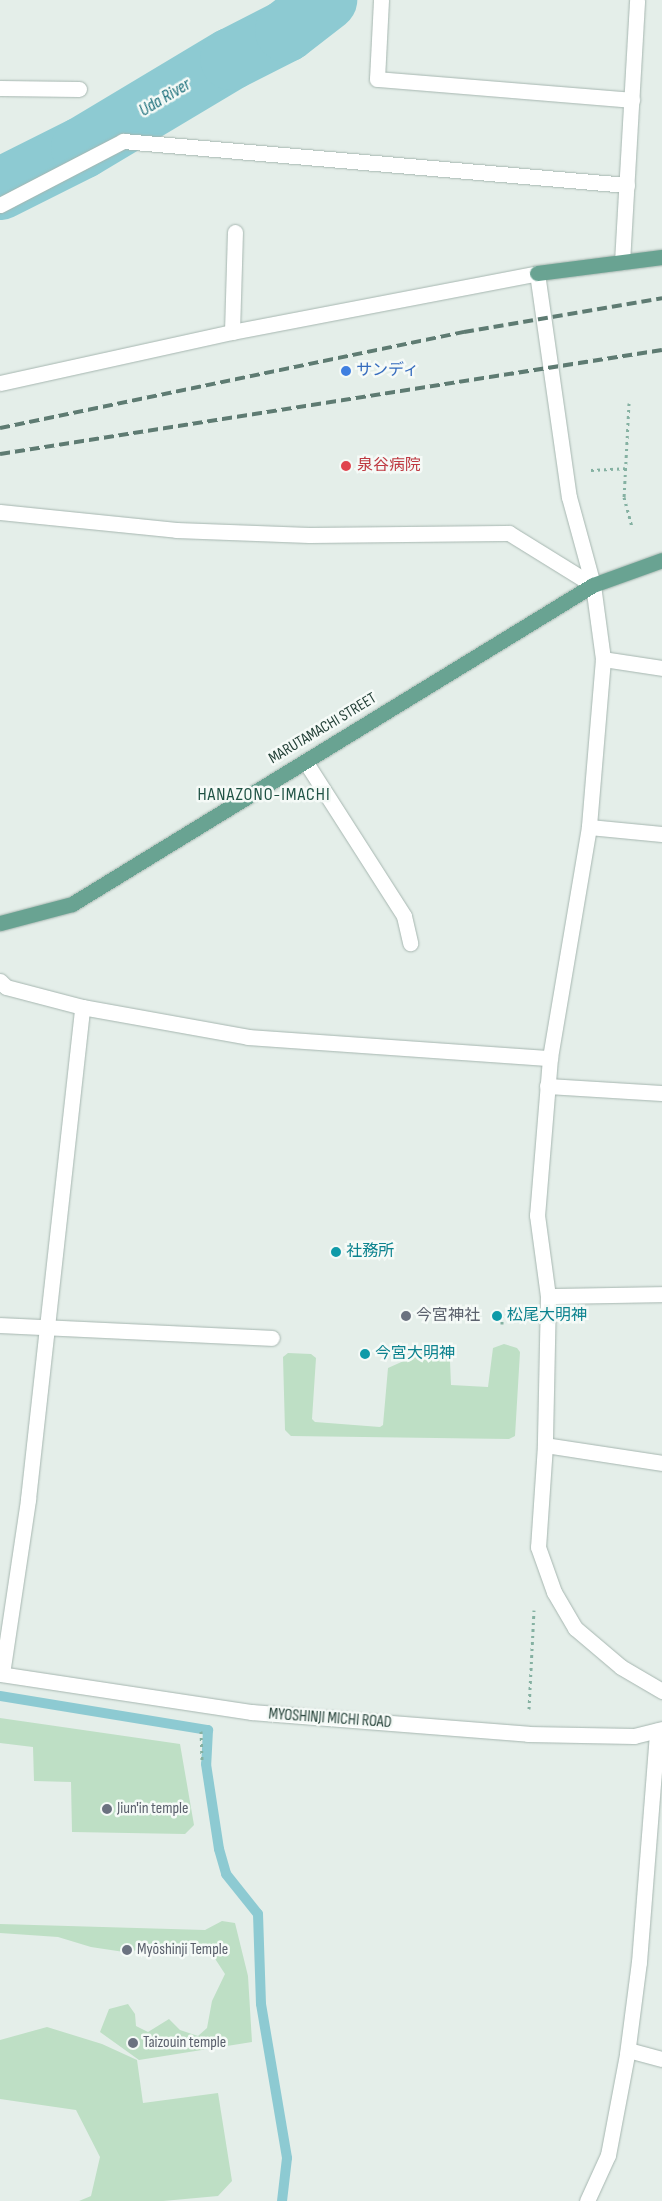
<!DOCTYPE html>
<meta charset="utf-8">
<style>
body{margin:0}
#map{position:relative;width:662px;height:2201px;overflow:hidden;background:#e4eee9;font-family:"Sofia Sans Condensed","Noto Sans JP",sans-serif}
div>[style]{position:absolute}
.green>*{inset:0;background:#bedfc5}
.stream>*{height:10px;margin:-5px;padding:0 5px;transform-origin:5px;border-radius:5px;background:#8dcad2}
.river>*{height:62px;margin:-31px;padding:0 31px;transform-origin:31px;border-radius:31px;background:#8dcad2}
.path>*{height:3px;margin-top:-1.5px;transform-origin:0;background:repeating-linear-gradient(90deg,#85b1a2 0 2.5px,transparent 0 6.5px)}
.roads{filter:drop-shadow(0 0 1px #a6b6b0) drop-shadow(0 0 1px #a6b6b0)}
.minor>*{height:15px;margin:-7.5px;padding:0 7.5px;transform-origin:7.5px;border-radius:7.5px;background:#fff}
.major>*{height:15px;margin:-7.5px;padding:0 7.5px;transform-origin:7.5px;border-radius:7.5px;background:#69a392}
.rail>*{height:4px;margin-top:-2px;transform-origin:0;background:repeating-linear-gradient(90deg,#5e7b72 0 10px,transparent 0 15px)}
.dots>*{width:14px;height:14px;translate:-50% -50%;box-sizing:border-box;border:2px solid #f5faf7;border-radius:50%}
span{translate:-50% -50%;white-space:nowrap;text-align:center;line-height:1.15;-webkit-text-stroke:5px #f5faf7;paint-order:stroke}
.shop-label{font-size:16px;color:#366cbe}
.left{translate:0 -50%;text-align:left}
.health-label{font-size:16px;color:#be3a42}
.street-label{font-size:16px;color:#234037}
.culture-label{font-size:16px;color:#0d838f}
.worship-label{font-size:16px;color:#5b616d}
.water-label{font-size:18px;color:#1d707c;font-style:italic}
.neighbourhood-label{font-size:18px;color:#1f5244;letter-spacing:1px}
</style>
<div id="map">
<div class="green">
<i style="clip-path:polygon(504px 1344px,517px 1348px,520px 1352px,515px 1436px,509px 1439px,291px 1436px,285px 1430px,283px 1357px,288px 1353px,311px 1354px,316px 1358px,312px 1419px,315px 1422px,380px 1427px,383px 1425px,388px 1368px,426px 1351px,433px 1351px,450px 1361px,451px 1385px,488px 1387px,493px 1348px)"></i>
<i style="clip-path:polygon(0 1718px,180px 1744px,194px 1825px,185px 1834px,72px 1832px,71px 1782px,34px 1781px,33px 1747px,0 1743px)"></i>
<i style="clip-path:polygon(222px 1921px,235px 1923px,248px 1976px,252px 2042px,139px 2060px,100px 2032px,109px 2009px,128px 2004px,135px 2014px,136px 2026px,148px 2032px,169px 2019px,180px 2030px,198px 2036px,207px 2028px,212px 2001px,225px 1974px,210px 1951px,182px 1944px,124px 1952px,91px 1947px,58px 1937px,0 1933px,0 1924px,205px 1930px)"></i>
<i style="clip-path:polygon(47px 2027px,102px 2044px,137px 2060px,143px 2103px,218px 2093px,232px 2181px,218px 2196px,163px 2201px,79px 2201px,91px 2196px,100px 2157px,76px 2110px,0 2099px,0 2040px)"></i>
</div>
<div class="stream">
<i style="left:0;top:1696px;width:211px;rotate:9.3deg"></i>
<i style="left:208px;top:1730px;width:34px;rotate:93deg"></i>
<i style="left:206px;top:1764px;width:86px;rotate:81.3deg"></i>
<i style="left:219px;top:1849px;width:26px;rotate:74deg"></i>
<i style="left:226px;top:1874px;width:51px;rotate:51.3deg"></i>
<i style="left:258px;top:1914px;width:90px;rotate:88.1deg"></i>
<i style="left:261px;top:2004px;width:156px;rotate:80.4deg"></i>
<i style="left:287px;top:2158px;width:43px;rotate:96.6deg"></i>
</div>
<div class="river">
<i style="left:0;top:189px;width:92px;rotate:-26.6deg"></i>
<i style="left:82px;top:148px;width:174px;rotate:-30.9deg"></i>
<i style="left:231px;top:59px;width:62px;rotate:-27deg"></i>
<i style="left:286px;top:31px;width:51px;rotate:-37.8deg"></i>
</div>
<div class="path">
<i style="left:629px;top:403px;width:94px;rotate:93deg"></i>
<i style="left:624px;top:497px;width:30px;rotate:75deg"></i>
<i style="left:591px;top:470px;width:34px;rotate:-3deg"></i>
<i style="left:502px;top:1324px;width:12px;rotate:-90deg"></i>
<i style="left:529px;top:1709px;width:99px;rotate:-87.1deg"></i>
<i style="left:201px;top:1731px;width:30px;rotate:88deg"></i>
</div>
<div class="roads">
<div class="minor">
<i style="left:381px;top:0;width:79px;rotate:92.9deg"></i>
<i style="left:377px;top:79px;width:256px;rotate:4.7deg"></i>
<i style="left:0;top:88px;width:79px;rotate:0.7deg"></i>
<i style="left:0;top:205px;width:139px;rotate:-27.5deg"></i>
<i style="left:123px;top:141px;width:506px;rotate:4.99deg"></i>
<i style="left:622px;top:262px;width:262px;rotate:-86.7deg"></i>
<i style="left:232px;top:332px;width:100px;rotate:-88.3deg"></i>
<i style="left:0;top:383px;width:238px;rotate:-12.4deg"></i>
<i style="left:232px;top:332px;width:311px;rotate:-10.9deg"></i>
<i style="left:537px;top:273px;width:226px;rotate:81.9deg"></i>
<i style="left:569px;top:497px;width:91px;rotate:74.7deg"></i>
<i style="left:593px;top:585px;width:75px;rotate:82.3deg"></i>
<i style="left:603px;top:659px;width:169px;rotate:94.8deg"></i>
<i style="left:589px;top:827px;width:234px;rotate:99.6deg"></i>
<i style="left:550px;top:1058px;width:158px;rotate:94.7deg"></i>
<i style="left:537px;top:1215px;width:82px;rotate:82.3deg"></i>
<i style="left:548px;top:1296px;width:149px;rotate:91.2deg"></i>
<i style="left:545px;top:1445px;width:102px;rotate:93.9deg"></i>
<i style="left:538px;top:1547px;width:48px;rotate:70.4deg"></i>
<i style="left:554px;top:1592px;width:42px;rotate:59.7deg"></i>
<i style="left:575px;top:1628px;width:60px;rotate:40.3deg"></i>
<i style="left:621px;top:1667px;width:48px;rotate:30.3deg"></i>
<i style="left:0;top:512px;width:177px;rotate:5.8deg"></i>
<i style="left:176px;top:530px;width:133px;rotate:2.2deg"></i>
<i style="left:309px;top:535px;width:200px;rotate:-0.6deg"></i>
<i style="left:509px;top:533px;width:99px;rotate:31.8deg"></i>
<i style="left:603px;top:659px;width:60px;rotate:8.7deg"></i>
<i style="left:305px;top:761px;width:184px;rotate:57.4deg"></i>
<i style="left:404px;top:916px;width:28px;rotate:77deg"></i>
<i style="left:589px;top:827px;width:73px;rotate:5.5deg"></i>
<i style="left:0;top:981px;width:8px;rotate:45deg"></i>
<i style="left:6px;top:987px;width:79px;rotate:14.7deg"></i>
<i style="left:82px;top:1007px;width:169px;rotate:10.2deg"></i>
<i style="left:248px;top:1037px;width:303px;rotate:4deg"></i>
<i style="left:547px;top:1086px;width:115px;rotate:3.5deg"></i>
<i style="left:548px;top:1296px;width:114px;rotate:-1deg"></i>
<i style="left:0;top:1325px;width:272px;rotate:2.7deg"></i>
<i style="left:545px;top:1445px;width:118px;rotate:8.7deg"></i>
<i style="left:0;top:1674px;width:254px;rotate:8.6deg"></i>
<i style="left:251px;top:1712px;width:278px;rotate:4.5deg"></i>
<i style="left:528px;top:1734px;width:106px;rotate:1.1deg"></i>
<i style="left:634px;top:1736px;width:29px;rotate:-14deg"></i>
<i style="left:2px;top:1674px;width:177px;rotate:-81.5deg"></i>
<i style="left:28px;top:1499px;width:495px;rotate:-83.7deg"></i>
<i style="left:628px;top:2050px;width:35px;rotate:15deg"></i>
<i style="left:587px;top:2201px;width:51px;rotate:-65.5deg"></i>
<i style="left:608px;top:2155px;width:103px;rotate:-79.3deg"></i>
<i style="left:627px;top:2054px;width:93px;rotate:-82.6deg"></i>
<i style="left:639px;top:1962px;width:232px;rotate:-85.5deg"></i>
</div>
<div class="major">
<i style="left:537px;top:273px;width:126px;rotate:-7.3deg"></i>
<i style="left:0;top:923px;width:74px;rotate:-14.8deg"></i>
<i style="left:72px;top:904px;width:611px;rotate:-31.48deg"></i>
<i style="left:593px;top:585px;width:73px;rotate:-19.9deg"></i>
</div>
</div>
<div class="rail">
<i style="left:0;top:428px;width:474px;rotate:-11.7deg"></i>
<i style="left:464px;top:332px;width:201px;rotate:-9.7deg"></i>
<i style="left:0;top:454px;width:670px;rotate:-8.93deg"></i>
</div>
<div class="dots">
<i style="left:346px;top:371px;background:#3f7fe0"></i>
<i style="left:346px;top:466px;background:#e0444e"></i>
<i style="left:336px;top:1252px;background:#0f9aa8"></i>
<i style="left:406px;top:1316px;background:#6b7280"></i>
<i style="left:497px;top:1316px;background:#0f9aa8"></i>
<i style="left:365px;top:1354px;background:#0f9aa8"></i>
<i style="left:107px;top:1809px;background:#6b7280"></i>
<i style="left:127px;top:1950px;background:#6b7280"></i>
<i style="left:133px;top:2043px;background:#6b7280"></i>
</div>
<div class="shop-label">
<span class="left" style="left:356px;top:371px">サンディ</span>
</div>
<div class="health-label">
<span class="left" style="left:357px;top:466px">泉谷病院</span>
</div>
<div class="street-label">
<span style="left:323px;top:729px;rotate:-31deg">MARUTAMACHI STREET</span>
<span style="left:330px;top:1719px;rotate:4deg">MYOSHINJI MICHI ROAD</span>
</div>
<div class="culture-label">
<span class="left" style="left:346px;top:1252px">社務所</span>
<span class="left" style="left:507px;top:1316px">松尾大明神</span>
<span class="left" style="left:375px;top:1354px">今宮大明神</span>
</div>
<div class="worship-label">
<span class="left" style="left:416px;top:1316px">今宮神社</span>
<span class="left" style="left:117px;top:1809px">Jiun'in temple</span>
<span class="left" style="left:137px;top:1950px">Myōshinji Temple</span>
<span class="left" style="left:143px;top:2043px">Taizouin temple</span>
</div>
<div class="water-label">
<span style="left:165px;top:98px;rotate:-31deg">Uda River</span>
</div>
<div class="neighbourhood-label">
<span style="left:264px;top:795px">HANAZONO-IMACHI</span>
</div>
</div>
